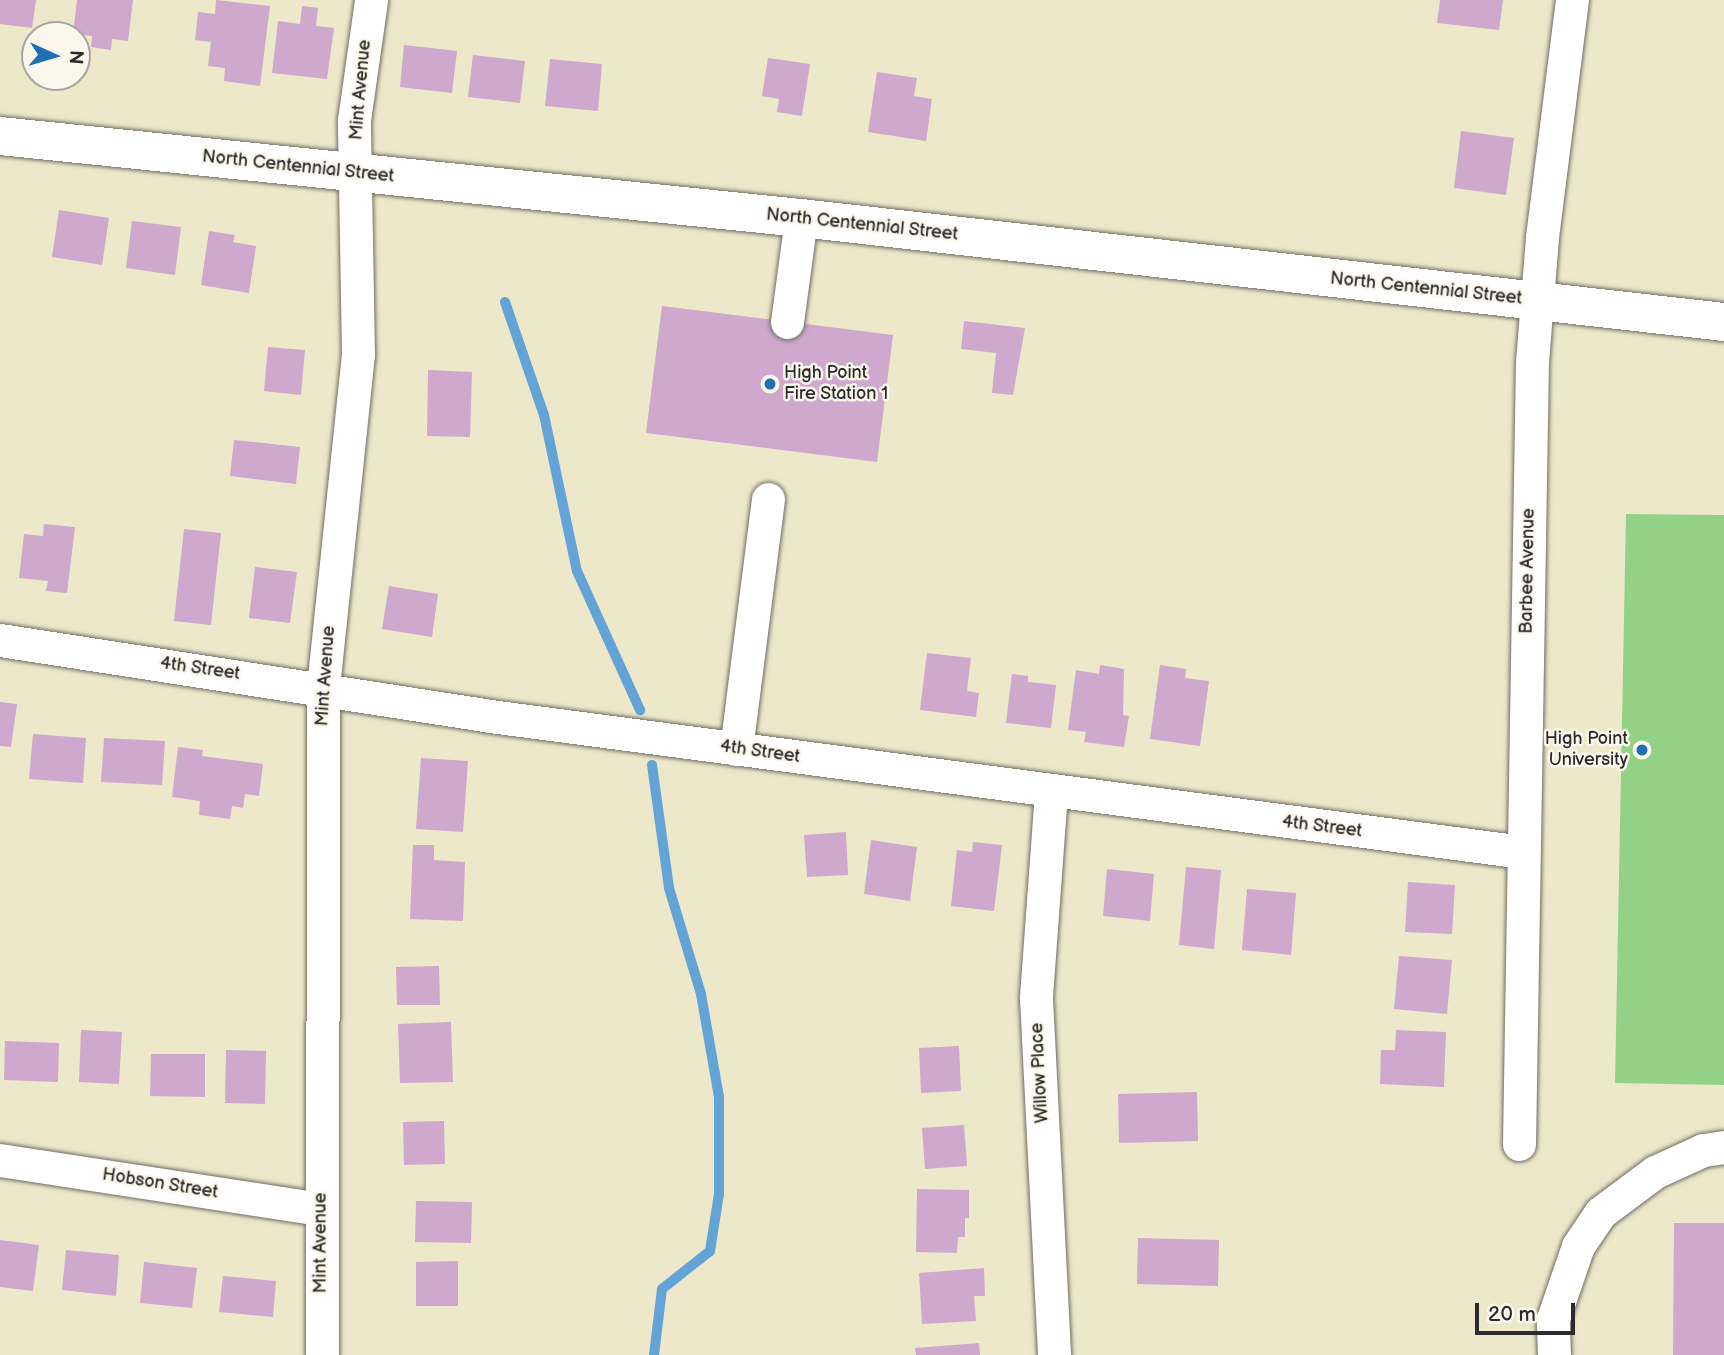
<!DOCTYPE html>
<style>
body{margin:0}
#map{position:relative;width:1724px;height:1355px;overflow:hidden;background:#eee8cb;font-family:"Balsamiq Sans",sans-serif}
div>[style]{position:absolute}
.green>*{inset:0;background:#93d187}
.stream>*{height:10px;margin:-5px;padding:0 5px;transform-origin:5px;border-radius:5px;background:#64a3d6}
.building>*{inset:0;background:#cea8cd}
.roads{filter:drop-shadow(0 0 2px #6f6d63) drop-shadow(0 0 2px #6f6d63)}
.minor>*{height:33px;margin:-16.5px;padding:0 16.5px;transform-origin:16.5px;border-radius:16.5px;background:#fff}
.major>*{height:38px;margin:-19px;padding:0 19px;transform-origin:19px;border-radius:19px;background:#fff}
.dots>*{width:19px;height:19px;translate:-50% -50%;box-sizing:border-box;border:4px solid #fbf7ec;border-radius:50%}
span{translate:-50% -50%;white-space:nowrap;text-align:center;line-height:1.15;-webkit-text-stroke:5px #fbf7ec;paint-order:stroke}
.street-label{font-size:18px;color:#2b2b2b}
.poi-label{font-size:18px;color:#2b2b2b}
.left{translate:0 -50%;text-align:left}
.right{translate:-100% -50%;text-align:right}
.north{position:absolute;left:21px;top:21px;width:70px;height:70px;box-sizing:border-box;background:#fbf7ec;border:2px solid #a8a59f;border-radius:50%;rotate:94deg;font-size:19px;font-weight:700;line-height:28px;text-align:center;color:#2b2b2b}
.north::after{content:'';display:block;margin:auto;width:24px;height:32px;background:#1f6fb2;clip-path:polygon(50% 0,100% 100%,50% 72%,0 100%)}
.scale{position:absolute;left:1475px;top:1303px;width:100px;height:32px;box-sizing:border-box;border:4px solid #2b2b2b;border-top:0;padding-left:9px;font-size:21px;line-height:24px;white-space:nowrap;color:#2b2b2b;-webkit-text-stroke:5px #fbf7ec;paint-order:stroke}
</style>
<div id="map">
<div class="green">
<i style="clip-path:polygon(1626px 514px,1724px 515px,1724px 1085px,1615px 1083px)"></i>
</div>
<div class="stream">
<i style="left:505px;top:302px;width:120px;rotate:71deg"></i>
<i style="left:544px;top:415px;width:159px;rotate:78.1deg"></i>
<i style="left:577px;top:571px;width:153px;rotate:65.6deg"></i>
<i style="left:652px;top:765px;width:124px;rotate:82.1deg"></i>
<i style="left:669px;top:888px;width:111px;rotate:73.2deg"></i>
<i style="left:701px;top:994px;width:105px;rotate:80.1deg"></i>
<i style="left:719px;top:1097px;width:97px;rotate:90deg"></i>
<i style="left:719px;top:1194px;width:58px;rotate:99deg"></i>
<i style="left:710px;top:1251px;width:61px;rotate:141.6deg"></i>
<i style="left:662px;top:1289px;width:66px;rotate:96.9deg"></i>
</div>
<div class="building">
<i style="clip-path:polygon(0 0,36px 0,32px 28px,0 24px)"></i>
<i style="clip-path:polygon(77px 0,133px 0,128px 41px,112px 39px,111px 50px,91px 47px,92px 36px,73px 34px)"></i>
<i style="clip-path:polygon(216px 0,270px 6px,260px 86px,224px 81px,225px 68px,208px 66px,211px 42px,195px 40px,198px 12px,215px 14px)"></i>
<i style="clip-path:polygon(1440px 0,1503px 0,1499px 30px,1437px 23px)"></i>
<i style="clip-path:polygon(302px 6px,318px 8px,316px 26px,334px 28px,327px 79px,272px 73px,278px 21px,300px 24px)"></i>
<i style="clip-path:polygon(404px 45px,457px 51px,452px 93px,400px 87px)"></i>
<i style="clip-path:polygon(473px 55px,525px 61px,520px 103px,468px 97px)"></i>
<i style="clip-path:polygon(768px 58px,810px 64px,802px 116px,777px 112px,779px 99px,762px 96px)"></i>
<i style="clip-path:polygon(550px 59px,602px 64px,598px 111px,545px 106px)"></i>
<i style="clip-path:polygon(877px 72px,917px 78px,914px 96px,932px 99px,926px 141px,868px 132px)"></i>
<i style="clip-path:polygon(1461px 131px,1514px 138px,1506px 195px,1454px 188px)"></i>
<i style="clip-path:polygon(59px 210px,109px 218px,102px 265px,52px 257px)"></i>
<i style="clip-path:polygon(132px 221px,181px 227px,175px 275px,126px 268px)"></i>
<i style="clip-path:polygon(209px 231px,235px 235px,233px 242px,256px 246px,249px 293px,201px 285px)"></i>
<i style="clip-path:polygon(662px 306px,893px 335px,877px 462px,646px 433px)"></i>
<i style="clip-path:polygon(964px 321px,1025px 328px,1013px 395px,992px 393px,996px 353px,961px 349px)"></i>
<i style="clip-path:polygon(268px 347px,305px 350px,301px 395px,264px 391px)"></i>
<i style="clip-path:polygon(428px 370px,472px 372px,470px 437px,427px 436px)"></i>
<i style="clip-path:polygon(234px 440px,300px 447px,296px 484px,230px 476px)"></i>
<i style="clip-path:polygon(44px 524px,75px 527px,67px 593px,46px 591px,48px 581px,19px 578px,24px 534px,43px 536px)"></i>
<i style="clip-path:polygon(184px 529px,221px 533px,211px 625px,174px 621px)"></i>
<i style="clip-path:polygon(255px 567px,297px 572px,290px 623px,249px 618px)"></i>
<i style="clip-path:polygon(389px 586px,438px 594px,432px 637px,382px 629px)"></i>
<i style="clip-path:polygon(927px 653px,971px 658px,967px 691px,979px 693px,976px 717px,920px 710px)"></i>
<i style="clip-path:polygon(1100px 665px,1124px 669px,1123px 715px,1129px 716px,1124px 747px,1084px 742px,1086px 732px,1068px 730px,1076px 670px,1099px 674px)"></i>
<i style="clip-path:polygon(1160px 665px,1186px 669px,1185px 678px,1209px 681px,1200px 746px,1150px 739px)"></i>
<i style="clip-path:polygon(1012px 674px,1028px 676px,1028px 682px,1056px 685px,1051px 728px,1006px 723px)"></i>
<i style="clip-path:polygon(0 702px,17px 704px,11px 747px,0 746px)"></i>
<i style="clip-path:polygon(33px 734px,86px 738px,83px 783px,29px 779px)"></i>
<i style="clip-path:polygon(104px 738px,165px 741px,162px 785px,101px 782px)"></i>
<i style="clip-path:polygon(178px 747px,203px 750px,202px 756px,263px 764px,259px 796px,245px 794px,243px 808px,232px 806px,230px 819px,199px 815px,200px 801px,172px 797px)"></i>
<i style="clip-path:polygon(421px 758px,468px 761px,463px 832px,416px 829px)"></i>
<i style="clip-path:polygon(846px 832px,848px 875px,807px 877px,804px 835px)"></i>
<i style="clip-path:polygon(871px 840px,917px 847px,910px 901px,864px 894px)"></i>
<i style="clip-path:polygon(973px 842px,1002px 845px,994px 911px,951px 906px,957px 850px,972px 852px)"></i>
<i style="clip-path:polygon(413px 845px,434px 845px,434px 860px,465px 862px,463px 921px,410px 919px)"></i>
<i style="clip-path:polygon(1186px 867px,1221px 870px,1214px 949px,1179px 945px)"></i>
<i style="clip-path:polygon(1107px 869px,1154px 874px,1150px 921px,1103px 916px)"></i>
<i style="clip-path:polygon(1408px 882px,1455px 885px,1452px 934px,1405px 932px)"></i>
<i style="clip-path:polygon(1247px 889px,1296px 893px,1291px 955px,1242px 950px)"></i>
<i style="clip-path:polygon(1399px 956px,1452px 960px,1447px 1014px,1394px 1009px)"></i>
<i style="clip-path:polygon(439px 966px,440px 1005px,397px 1005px,396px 967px)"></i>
<i style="clip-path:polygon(451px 1022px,453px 1082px,400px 1083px,398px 1024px)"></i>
<i style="clip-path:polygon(81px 1030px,122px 1032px,119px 1084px,79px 1082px)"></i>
<i style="clip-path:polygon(1396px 1030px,1446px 1032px,1444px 1087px,1380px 1084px,1381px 1050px,1395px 1050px)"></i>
<i style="clip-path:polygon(5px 1041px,59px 1043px,58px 1082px,4px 1080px)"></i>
<i style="clip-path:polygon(959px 1046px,961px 1091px,921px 1093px,919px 1048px)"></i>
<i style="clip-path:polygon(226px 1050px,266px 1051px,265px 1104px,225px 1103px)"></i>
<i style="clip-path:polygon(151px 1054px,205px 1054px,205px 1097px,150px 1096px)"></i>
<i style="clip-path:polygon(1197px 1092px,1198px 1141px,1119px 1143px,1118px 1094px)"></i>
<i style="clip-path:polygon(444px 1121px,445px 1164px,404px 1165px,403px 1122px)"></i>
<i style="clip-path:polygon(964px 1125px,967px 1166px,925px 1169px,922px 1128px)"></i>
<i style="clip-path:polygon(917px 1189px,969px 1190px,969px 1218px,965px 1218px,965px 1237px,958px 1237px,957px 1253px,916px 1252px)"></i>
<i style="clip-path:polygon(416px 1201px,472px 1202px,471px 1243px,415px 1242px)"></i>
<i style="clip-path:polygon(1674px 1223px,1724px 1223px,1724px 1355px,1673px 1355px)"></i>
<i style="clip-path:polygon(1138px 1238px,1219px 1240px,1218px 1286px,1137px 1284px)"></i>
<i style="clip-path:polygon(0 1240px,39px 1245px,33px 1291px,0 1287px)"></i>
<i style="clip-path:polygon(66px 1250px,119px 1255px,116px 1296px,62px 1290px)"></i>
<i style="clip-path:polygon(458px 1261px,458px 1306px,416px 1306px,416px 1262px)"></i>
<i style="clip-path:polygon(144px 1262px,197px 1268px,192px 1308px,140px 1303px)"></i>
<i style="clip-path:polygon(984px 1268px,985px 1296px,974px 1296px,976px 1321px,922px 1324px,919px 1273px)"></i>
<i style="clip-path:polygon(223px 1276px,276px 1281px,273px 1317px,219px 1312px)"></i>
<i style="clip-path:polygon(979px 1343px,980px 1355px,916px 1355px,915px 1348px)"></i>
</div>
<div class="roads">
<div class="minor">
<i style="left:787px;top:322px;width:105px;rotate:-82.3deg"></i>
<i style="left:0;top:640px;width:496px;rotate:8.8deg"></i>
<i style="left:490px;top:716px;width:1042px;rotate:7.5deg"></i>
<i style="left:736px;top:749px;width:252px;rotate:-82.7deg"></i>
<i style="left:1051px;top:792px;width:207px;rotate:94.2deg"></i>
<i style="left:1036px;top:998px;width:357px;rotate:87.1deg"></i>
<i style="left:1519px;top:1144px;width:782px;rotate:-89.05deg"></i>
<i style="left:1532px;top:362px;width:125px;rotate:-85.4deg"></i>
<i style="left:1542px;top:237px;width:239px;rotate:-82.8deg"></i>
<i style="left:0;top:1160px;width:325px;rotate:8.7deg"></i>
<i style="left:322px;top:1355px;width:668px;rotate:-89.91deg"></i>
<i style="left:323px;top:687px;width:334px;rotate:-84deg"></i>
<i style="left:358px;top:355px;width:235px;rotate:-91deg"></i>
<i style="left:354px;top:120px;width:121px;rotate:-81.9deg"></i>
<i style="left:1554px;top:1355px;width:36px;rotate:-92deg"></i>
<i style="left:1553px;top:1319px;width:77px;rotate:-71.1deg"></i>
<i style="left:1578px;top:1246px;width:40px;rotate:-56deg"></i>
<i style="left:1600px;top:1213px;width:69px;rotate:-36.7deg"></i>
<i style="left:1655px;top:1172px;width:53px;rotate:-24.6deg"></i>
<i style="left:1703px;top:1150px;width:21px;rotate:-8deg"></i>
</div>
<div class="major">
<i style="left:0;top:136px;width:805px;rotate:5.85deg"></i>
<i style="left:801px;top:218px;width:929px;rotate:6.43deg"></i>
</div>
</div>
<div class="dots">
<i style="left:770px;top:384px;background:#1f6fb2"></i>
<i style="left:1642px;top:750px;background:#1f6fb2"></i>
</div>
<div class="street-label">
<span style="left:361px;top:90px;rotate:-85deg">Mint Avenue</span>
<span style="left:298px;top:167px;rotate:6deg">North Centennial Street</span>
<span style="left:862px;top:225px;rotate:6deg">North Centennial Street</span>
<span style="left:1426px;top:289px;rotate:6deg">North Centennial Street</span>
<span style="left:1528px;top:571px;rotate:-89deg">Barbee Avenue</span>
<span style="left:200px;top:669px;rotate:8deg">4th Street</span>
<span style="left:326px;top:676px;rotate:-86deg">Mint Avenue</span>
<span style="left:760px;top:752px;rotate:8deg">4th Street</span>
<span style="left:1322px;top:827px;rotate:7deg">4th Street</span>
<span style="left:1040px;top:1073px;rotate:-93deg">Willow Place</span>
<span style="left:160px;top:1184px;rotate:9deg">Hobson Street</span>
<span style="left:321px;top:1243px;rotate:-90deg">Mint Avenue</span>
</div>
<div class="poi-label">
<span class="left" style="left:784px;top:384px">High Point<br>Fire Station 1</span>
<span class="right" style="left:1628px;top:750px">High Point<br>University</span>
</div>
<div class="north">N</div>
<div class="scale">20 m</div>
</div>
